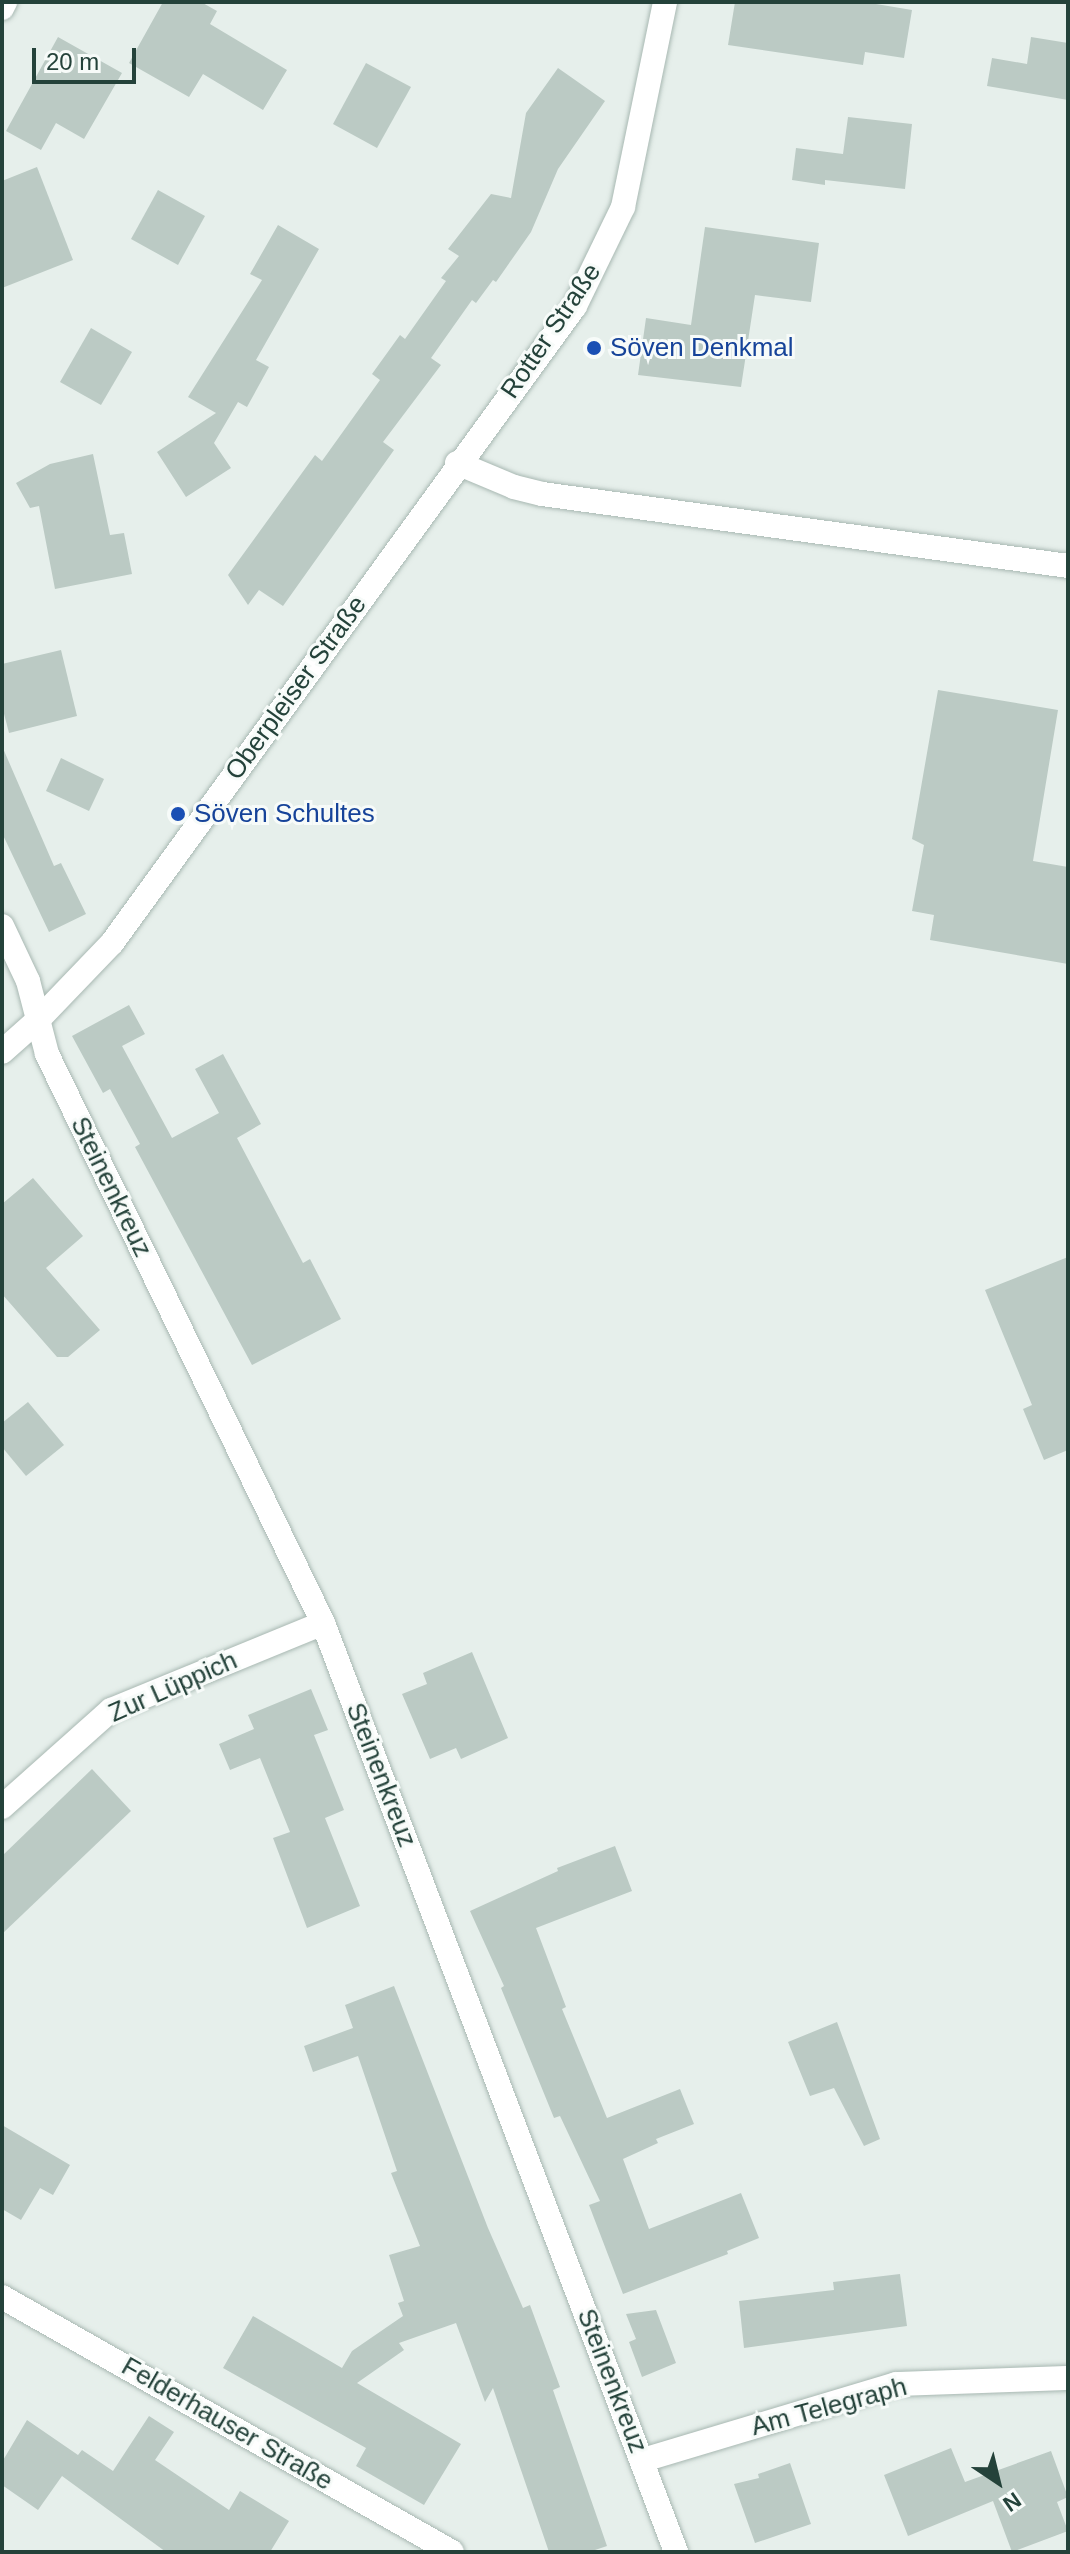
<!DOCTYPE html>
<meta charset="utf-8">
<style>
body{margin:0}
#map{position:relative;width:1070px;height:2554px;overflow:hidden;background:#e6efeb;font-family:Arial,sans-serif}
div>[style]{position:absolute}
.building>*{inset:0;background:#bbcac4}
.roads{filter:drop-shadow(0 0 2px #a8b8b2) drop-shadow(0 0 2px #a8b8b2)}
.street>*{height:24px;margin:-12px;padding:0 12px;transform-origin:12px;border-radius:12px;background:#fff}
.secondary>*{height:24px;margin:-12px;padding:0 12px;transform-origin:12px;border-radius:12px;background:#fff}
.dots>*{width:22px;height:22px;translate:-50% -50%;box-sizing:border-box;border:4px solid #f7fbf9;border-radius:50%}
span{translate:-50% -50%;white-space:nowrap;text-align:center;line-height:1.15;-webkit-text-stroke:6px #f7fbf9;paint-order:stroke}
.street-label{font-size:26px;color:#24423a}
.transit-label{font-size:26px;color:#164399}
.left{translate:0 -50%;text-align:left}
.frame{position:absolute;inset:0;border:4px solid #24423a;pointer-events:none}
.north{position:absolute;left:958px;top:2442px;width:80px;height:80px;-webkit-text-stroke:6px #f7fbf9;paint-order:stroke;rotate:145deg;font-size:22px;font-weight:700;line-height:32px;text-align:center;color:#24423a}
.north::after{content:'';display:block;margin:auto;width:28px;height:36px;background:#24423a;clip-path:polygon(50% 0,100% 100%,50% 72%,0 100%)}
.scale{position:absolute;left:32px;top:48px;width:104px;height:36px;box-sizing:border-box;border:4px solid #24423a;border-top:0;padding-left:10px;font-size:24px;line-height:28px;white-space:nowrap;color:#24423a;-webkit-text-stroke:6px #f7fbf9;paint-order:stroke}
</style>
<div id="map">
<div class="building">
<i style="clip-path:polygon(163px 2px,201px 2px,217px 11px,210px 24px,287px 70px,263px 110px,203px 74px,189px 97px,129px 63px)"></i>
<i style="clip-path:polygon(735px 2px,864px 2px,912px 10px,904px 58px,865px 52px,863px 65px,728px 45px)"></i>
<i style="clip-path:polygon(58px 37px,122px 73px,84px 139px,56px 123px,41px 150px,6px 131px)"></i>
<i style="clip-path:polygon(1031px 37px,1068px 43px,1068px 100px,987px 86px,992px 58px,1027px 64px)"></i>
<i style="clip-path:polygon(366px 63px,411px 87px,377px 148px,333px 124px)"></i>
<i style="clip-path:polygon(558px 68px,605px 101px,558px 169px,531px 232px,496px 282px,493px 280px,476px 303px,472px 300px,431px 358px,441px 365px,383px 442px,394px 450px,283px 606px,259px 590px,248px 605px,228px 575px,315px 455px,322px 461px,380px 380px,372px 374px,400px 335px,405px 339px,446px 281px,441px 278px,459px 256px,448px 249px,491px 194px,511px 198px,526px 113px)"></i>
<i style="clip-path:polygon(848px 117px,912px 124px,905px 189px,825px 180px,825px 185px,792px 180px,796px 148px,843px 154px)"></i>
<i style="clip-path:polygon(37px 167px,73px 260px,2px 288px,2px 181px)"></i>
<i style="clip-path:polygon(158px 190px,205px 216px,178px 265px,131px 239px)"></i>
<i style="clip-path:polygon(278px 225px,319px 249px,256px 360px,269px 367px,247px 407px,238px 402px,214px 443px,231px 468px,186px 497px,157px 452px,216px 413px,188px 397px,262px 280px,250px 274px)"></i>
<i style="clip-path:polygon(705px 227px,819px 243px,811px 302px,755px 295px,741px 387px,638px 375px,646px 318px,691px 325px)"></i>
<i style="clip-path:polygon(91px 328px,132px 352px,101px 405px,60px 382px)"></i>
<i style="clip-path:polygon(93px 454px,110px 535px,124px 533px,132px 574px,55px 589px,39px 506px,30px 508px,16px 483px,50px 464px)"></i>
<i style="clip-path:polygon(61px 650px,77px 716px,9px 733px,2px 706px,2px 664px)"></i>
<i style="clip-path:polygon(938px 690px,1058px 710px,1033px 861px,1068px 867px,1068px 964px,930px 940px,934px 915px,912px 911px,924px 845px,912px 839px)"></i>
<i style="clip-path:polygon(2px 746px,54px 866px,61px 863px,86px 914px,49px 932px,2px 833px)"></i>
<i style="clip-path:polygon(61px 758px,104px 779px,89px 811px,46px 791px)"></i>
<i style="clip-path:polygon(129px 1005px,145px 1034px,122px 1046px,172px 1138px,219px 1113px,195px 1069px,223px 1054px,261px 1124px,237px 1138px,303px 1263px,310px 1259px,341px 1319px,252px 1365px,135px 1147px,140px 1144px,110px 1089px,103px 1093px,72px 1036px)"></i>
<i style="clip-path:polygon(33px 1178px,83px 1236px,46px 1268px,100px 1330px,68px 1357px,57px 1357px,2px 1294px,2px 1204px)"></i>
<i style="clip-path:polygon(1068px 1257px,1068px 1450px,1044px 1460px,1023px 1409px,1032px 1405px,985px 1290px)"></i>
<i style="clip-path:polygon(28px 1402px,64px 1445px,26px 1476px,2px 1447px,2px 1423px)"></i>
<i style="clip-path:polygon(472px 1652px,508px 1738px,461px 1759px,456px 1748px,430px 1759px,402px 1694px,427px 1684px,423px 1673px)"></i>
<i style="clip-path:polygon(311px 1689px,328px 1730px,314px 1735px,344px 1810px,325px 1818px,360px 1906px,307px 1928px,273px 1838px,290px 1832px,260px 1758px,230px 1770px,219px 1744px,254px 1729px,248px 1715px)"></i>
<i style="clip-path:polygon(92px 1769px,131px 1811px,2px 1934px,2px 1856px)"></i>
<i style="clip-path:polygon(615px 1846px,632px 1891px,536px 1928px,566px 2007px,562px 2009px,607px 2118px,680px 2089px,694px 2124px,656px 2139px,658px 2143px,623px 2159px,649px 2229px,741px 2193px,759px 2238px,727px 2251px,728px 2254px,623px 2294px,589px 2205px,600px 2201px,560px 2116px,554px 2118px,501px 1988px,504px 1986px,470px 1911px,558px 1871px,557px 1868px)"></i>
<i style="clip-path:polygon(394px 1986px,488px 2228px,523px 2308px,530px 2305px,560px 2387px,553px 2390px,607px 2546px,589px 2552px,549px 2552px,493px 2388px,485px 2402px,456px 2323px,399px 2343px,404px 2350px,357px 2383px,461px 2444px,424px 2505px,356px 2466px,366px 2448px,223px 2368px,253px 2316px,342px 2368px,352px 2351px,403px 2316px,398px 2303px,404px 2301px,389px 2255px,420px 2246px,391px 2173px,397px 2171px,358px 2056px,313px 2072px,304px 2046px,353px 2028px,345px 2005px)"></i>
<i style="clip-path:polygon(837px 2022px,880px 2139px,864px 2146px,834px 2088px,810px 2096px,788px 2042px)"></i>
<i style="clip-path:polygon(2px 2125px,70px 2165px,53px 2195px,40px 2188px,21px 2220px,2px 2209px)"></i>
<i style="clip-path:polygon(900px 2274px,907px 2326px,744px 2348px,739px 2301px,834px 2290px,833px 2282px)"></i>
<i style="clip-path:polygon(656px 2310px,676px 2363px,642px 2377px,629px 2342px,636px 2339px,626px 2314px)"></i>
<i style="clip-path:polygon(149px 2416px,174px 2432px,155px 2460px,229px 2510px,240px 2491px,289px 2521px,270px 2552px,166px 2552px,62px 2476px,38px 2510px,2px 2485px,2px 2462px,27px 2420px,78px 2455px,82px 2450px,113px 2471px)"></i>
<i style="clip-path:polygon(951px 2448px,965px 2482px,1051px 2451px,1068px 2497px,1057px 2502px,1068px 2531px,1012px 2552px,993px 2501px,908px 2536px,884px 2475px)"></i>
<i style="clip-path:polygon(790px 2463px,811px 2524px,755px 2543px,734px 2484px,759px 2478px,758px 2474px)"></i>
</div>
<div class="roads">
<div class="street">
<i style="left:2px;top:8px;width:7px;rotate:-63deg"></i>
<i style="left:2px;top:926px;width:61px;rotate:64.7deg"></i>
<i style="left:28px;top:981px;width:75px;rotate:75.4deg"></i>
<i style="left:47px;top:1054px;width:632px;rotate:64.12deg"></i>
<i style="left:323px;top:1623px;width:994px;rotate:69.19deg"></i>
<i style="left:2px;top:1807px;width:146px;rotate:-41.7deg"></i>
<i style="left:111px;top:1710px;width:229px;rotate:-22.3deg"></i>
<i style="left:2px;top:2297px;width:517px;rotate:29.54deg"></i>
<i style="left:643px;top:2460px;width:264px;rotate:-16.7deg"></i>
<i style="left:896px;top:2384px;width:172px;rotate:-2deg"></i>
</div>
<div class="secondary">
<i style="left:457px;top:463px;width:62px;rotate:22.8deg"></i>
<i style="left:514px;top:487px;width:29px;rotate:14deg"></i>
<i style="left:542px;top:494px;width:531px;rotate:7.79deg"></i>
<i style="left:2px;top:1052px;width:50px;rotate:-41.7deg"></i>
<i style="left:39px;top:1019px;width:105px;rotate:-46.2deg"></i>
<i style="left:112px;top:943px;width:787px;rotate:-53.99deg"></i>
<i style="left:575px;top:306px;width:110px;rotate:-64.1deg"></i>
<i style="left:623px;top:207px;width:209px;rotate:-78.4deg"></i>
</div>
</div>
<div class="dots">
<i style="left:594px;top:348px;background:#1a4fb4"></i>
<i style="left:178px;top:814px;background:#1a4fb4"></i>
</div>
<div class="street-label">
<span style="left:551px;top:331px;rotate:-56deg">Rotter Straße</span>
<span style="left:296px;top:688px;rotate:-54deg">Oberpleiser Straße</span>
<span style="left:111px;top:1187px;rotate:64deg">Steinenkreuz</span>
<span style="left:173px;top:1687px;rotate:-24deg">Zur Lüppich</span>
<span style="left:381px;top:1775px;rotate:69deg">Steinenkreuz</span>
<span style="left:612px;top:2381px;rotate:69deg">Steinenkreuz</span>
<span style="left:829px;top:2407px;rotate:-15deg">Am Telegraph</span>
<span style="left:227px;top:2424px;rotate:30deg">Felderhauser Straße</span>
</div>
<div class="transit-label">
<span class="left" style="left:610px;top:348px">Söven Denkmal</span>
<span class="left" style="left:194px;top:814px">Söven Schultes</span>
</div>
<div class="frame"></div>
<div class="north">N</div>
<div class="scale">20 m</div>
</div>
